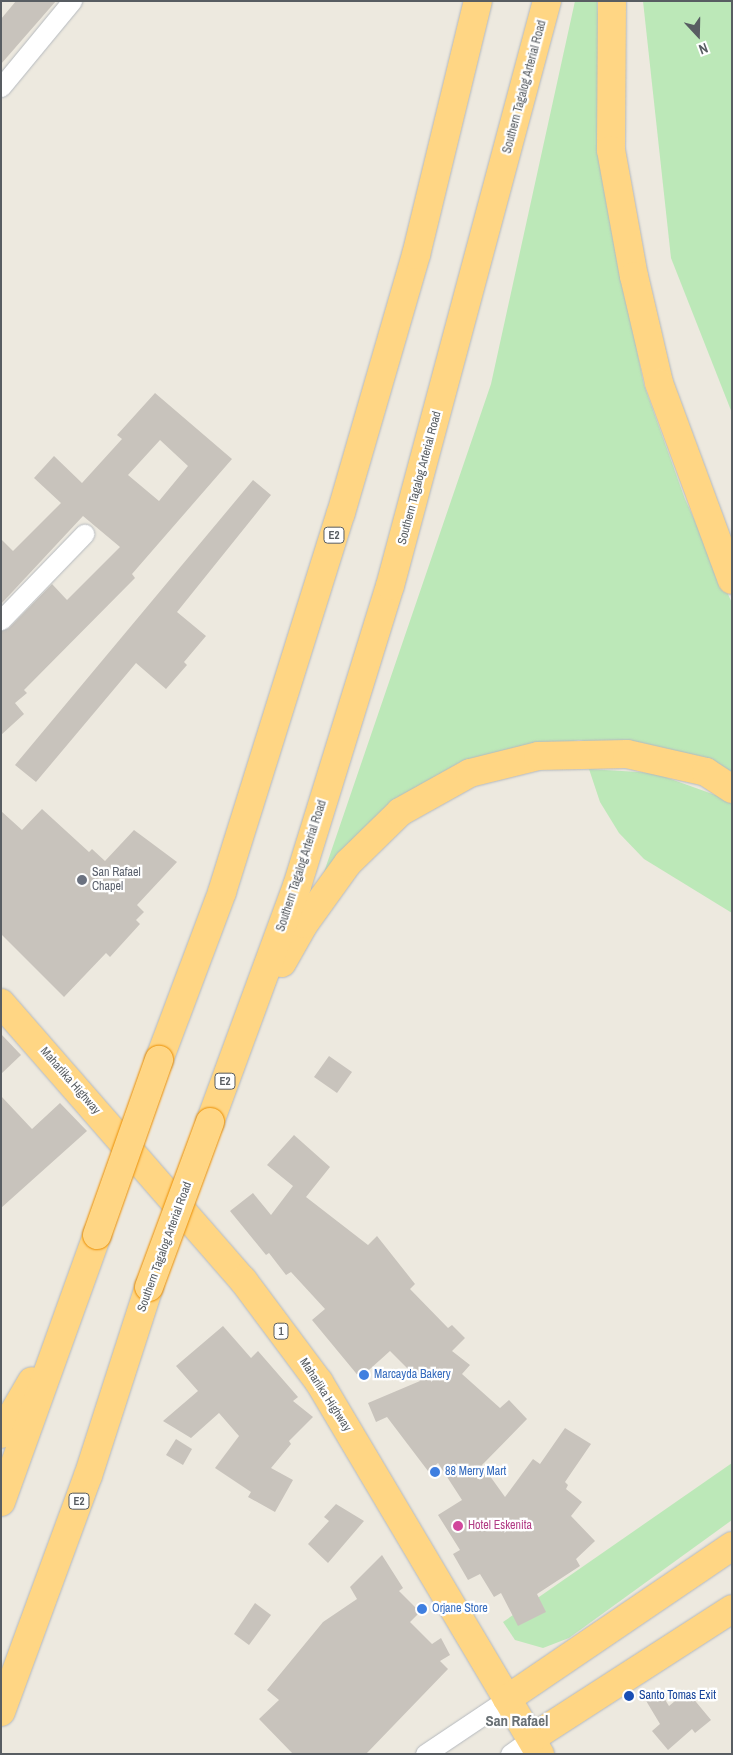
<!DOCTYPE html>
<style>
body{margin:0}
#map{position:relative;width:733px;height:1755px;overflow:hidden;background:#ede9df;font-family:"Archivo Narrow",sans-serif}
div>[style]{position:absolute}
.green>*{inset:0;background:#bce8b8}
.building>*{inset:0;background:#c8c3bc}
.roads{filter:drop-shadow(0 0 1px #b5b9be) drop-shadow(0 0 1px #b5b9be)}
.street>*{height:19px;margin:-9.5px;padding:0 9.5px;transform-origin:9.5px;border-radius:9.5px;background:#fff}
.highway>*{height:28px;margin:-14px;padding:0 14px;transform-origin:14px;border-radius:14px;background:#ffd684}
.bridges{filter:drop-shadow(0 0 1px #ec8f00) drop-shadow(0 0 1px #ec8f00)}
.highway-bridge>*{height:28px;margin:-14px;padding:0 14px;transform-origin:14px;border-radius:14px;background:#ffd684}
.dots>*{width:14px;height:14px;translate:-50% -50%;box-sizing:border-box;border:2px solid #fff;border-radius:50%}
span{translate:-50% -50%;white-space:nowrap;text-align:center;line-height:1.15;-webkit-text-stroke:4.5px #fff;paint-order:stroke}
.shield-label span{padding:1px 4px;background:#fff;border:1px solid;border-radius:4px;-webkit-text-stroke-width:0}
.shield-label{font-size:11px;color:#585d62;font-weight:700}
.street-label{font-size:12px;color:#585d62}
.worship-label{font-size:12px;color:#5b616d}
.left{translate:0 -50%;text-align:left}
.shop-label{font-size:12px;color:#366cbe}
.hotel-label{font-size:12px;color:#b23c85}
.transit-label{font-size:12px;color:#164399}
.quarter-label{font-size:15px;color:#697074;font-weight:700}
.frame{position:absolute;inset:0;border:2px solid #585d62;pointer-events:none}
.north{position:absolute;left:673px;top:10px;width:50px;height:50px;-webkit-text-stroke:4px #fff;paint-order:stroke;rotate:159deg;font-size:14px;font-weight:700;line-height:20px;text-align:center;color:#585d62}
.north::after{content:'';display:block;margin:auto;width:18px;height:22px;background:#585d62;clip-path:polygon(50% 0,100% 100%,50% 72%,0 100%)}
</style>
<div id="map">
<div class="green">
<i style="clip-path:polygon(575px 1px,597px 1px,613px 231px,644px 385px,685px 499px,732px 603px,732px 779px,681px 759px,579px 740px,484px 757px,322px 878px,491px 384px)"></i>
<i style="clip-path:polygon(643px 1px,732px 1px,732px 413px,671px 258px)"></i>
<i style="clip-path:polygon(589px 769px,654px 773px,732px 801px,732px 913px,644px 859px,619px 833px,600px 802px)"></i>
<i style="clip-path:polygon(732px 1463px,732px 1520px,569px 1638px,543px 1648px,515px 1640px,503px 1622px)"></i>
</div>
<div class="building">
<i style="clip-path:polygon(16px 1px,56px 1px,1px 64px,1px 19px)"></i>
<i style="clip-path:polygon(evenodd,155px 393px,232px 459px,132px 574px,135px 578px,24px 690px,27px 693px,15px 703px,24px 714px,1px 735px,1px 631px,9px 628px,52px 584px,67px 600px,120px 547px,83px 516px,1px 604px,1px 539px,13px 551px,61px 503px,34px 478px,54px 456px,82px 483px,122px 439px,117px 435px,155px 393px,160px 440px,188px 466px,159px 501px,128px 475px,160px 440px)"></i>
<i style="clip-path:polygon(253px 480px,271px 495px,177px 612px,206px 636px,184px 662px,187px 665px,166px 689px,136px 663px,36px 782px,15px 765px)"></i>
<i style="clip-path:polygon(42px 809px,89px 852px,92px 849px,105px 861px,134px 830px,177px 862px,137px 905px,144px 912px,136px 920px,140px 924px,110px 957px,106px 953px,64px 997px,1px 934px,1px 811px,22px 830px)"></i>
<i style="clip-path:polygon(1px 1034px,21px 1055px,1px 1074px)"></i>
<i style="clip-path:polygon(329px 1056px,352px 1072px,337px 1093px,314px 1077px)"></i>
<i style="clip-path:polygon(1px 1096px,32px 1129px,60px 1103px,87px 1131px,1px 1208px)"></i>
<i style="clip-path:polygon(294px 1135px,330px 1167px,306px 1197px,368px 1245px,377px 1236px,415px 1284px,410px 1289px,448px 1328px,452px 1325px,465px 1338px,452px 1351px,470px 1365px,462px 1374px,500px 1408px,509px 1400px,527px 1419px,482px 1465px,505px 1497px,533px 1459px,540px 1464px,565px 1428px,591px 1444px,565px 1482px,568px 1485px,566px 1489px,582px 1502px,571px 1516px,595px 1541px,576px 1559px,580px 1566px,537px 1594px,546px 1612px,518px 1626px,501px 1593px,494px 1597px,480px 1574px,468px 1580px,453px 1554px,460px 1550px,438px 1515px,462px 1500px,438px 1463px,428px 1471px,387px 1417px,376px 1422px,368px 1403px,420px 1381px,390px 1351px,360px 1378px,312px 1320px,325px 1309px,291px 1272px,286px 1275px,269px 1253px,266px 1255px,230px 1211px,253px 1193px,271px 1215px,293px 1186px,267px 1165px)"></i>
<i style="clip-path:polygon(223px 1326px,251px 1358px,258px 1351px,298px 1397px,293px 1401px,313px 1417px,289px 1441px,291px 1444px,271px 1468px,293px 1480px,275px 1512px,248px 1497px,251px 1492px,215px 1468px,239px 1436px,219px 1413px,191px 1438px,163px 1421px,198px 1391px,176px 1366px)"></i>
<i style="clip-path:polygon(176px 1439px,192px 1449px,183px 1465px,166px 1455px)"></i>
<i style="clip-path:polygon(336px 1504px,364px 1521px,328px 1563px,308px 1544px,329px 1521px,324px 1517px)"></i>
<i style="clip-path:polygon(382px 1555px,403px 1588px,399px 1591px,420px 1612px,410px 1622px,432px 1644px,441px 1638px,450px 1655px,440px 1661px,448px 1669px,366px 1754px,293px 1754px,259px 1719px,279px 1700px,267px 1690px,323px 1622px,357px 1599px,350px 1587px)"></i>
<i style="clip-path:polygon(255px 1603px,271px 1615px,249px 1645px,234px 1634px)"></i>
<i style="clip-path:polygon(659px 1690px,669px 1706px,687px 1691px,711px 1720px,695px 1733px,692px 1729px,668px 1750px,652px 1731px,660px 1724px,645px 1699px)"></i>
</div>
<div class="roads">
<div class="street">
<i style="left:1px;top:87px;width:112px;rotate:-50.5deg"></i>
<i style="left:1px;top:620px;width:120px;rotate:-46deg"></i>
<i style="left:425px;top:1754px;width:99px;rotate:-33.9deg"></i>
<i style="left:510px;top:1754px;width:27px;rotate:-36deg"></i>
</div>
<div class="highway">
<i style="left:612px;top:1px;width:149px;rotate:90.4deg"></i>
<i style="left:611px;top:150px;width:128px;rotate:79.7deg"></i>
<i style="left:634px;top:276px;width:110px;rotate:76.8deg"></i>
<i style="left:659px;top:383px;width:210px;rotate:69.7deg"></i>
<i style="left:282px;top:963px;width:45px;rotate:-60.6deg"></i>
<i style="left:304px;top:924px;width:75px;rotate:-54.2deg"></i>
<i style="left:348px;top:863px;width:73px;rotate:-44.4deg"></i>
<i style="left:400px;top:812px;width:80px;rotate:-29.1deg"></i>
<i style="left:470px;top:773px;width:70px;rotate:-14deg"></i>
<i style="left:538px;top:756px;width:89px;rotate:-1.3deg"></i>
<i style="left:627px;top:754px;width:81px;rotate:12.8deg"></i>
<i style="left:706px;top:772px;width:31px;rotate:33deg"></i>
<i style="left:1px;top:1003px;width:368px;rotate:48.9deg"></i>
<i style="left:243px;top:1280px;width:127px;rotate:53.3deg"></i>
<i style="left:319px;top:1382px;width:433px;rotate:59.3deg"></i>
<i style="left:159px;top:1060px;width:179px;rotate:-69.4deg"></i>
<i style="left:222px;top:892px;width:397px;rotate:-72.6deg"></i>
<i style="left:341px;top:513px;width:269px;rotate:-73.8deg"></i>
<i style="left:416px;top:255px;width:261px;rotate:-76.3deg"></i>
<i style="left:210px;top:1122px;width:252px;rotate:-69.8deg"></i>
<i style="left:297px;top:886px;width:314px;rotate:-72.8deg"></i>
<i style="left:390px;top:586px;width:606px;rotate:-74.98deg"></i>
<i style="left:1px;top:1434px;width:61px;rotate:-59.7deg"></i>
<i style="left:1px;top:1502px;width:284px;rotate:-70.2deg"></i>
<i style="left:507px;top:1699px;width:272px;rotate:-34.2deg"></i>
<i style="left:1px;top:1712px;width:252px;rotate:-69.8deg"></i>
<i style="left:88px;top:1476px;width:199px;rotate:-72.1deg"></i>
<i style="left:532px;top:1738px;width:238px;rotate:-32.8deg"></i>
</div>
</div>
<div class="bridges">
<div class="highway-bridge">
<i style="left:97px;top:1235px;width:186px;rotate:-70.5deg"></i>
<i style="left:149px;top:1287px;width:176px;rotate:-69.7deg"></i>
</div>
</div>
<div class="dots">
<i style="left:82px;top:880px;background:#6b7280"></i>
<i style="left:364px;top:1375px;background:#3f7fe0"></i>
<i style="left:435px;top:1472px;background:#3f7fe0"></i>
<i style="left:458px;top:1526px;background:#d1479c"></i>
<i style="left:422px;top:1609px;background:#3f7fe0"></i>
<i style="left:629px;top:1696px;background:#1a4fb4"></i>
</div>
<div class="shield-label">
<span style="left:334px;top:535px">E2</span>
<span style="left:225px;top:1081px">E2</span>
<span style="left:281px;top:1331px">1</span>
<span style="left:79px;top:1501px">E2</span>
</div>
<div class="street-label">
<span style="left:525px;top:87px;rotate:-75deg">Southern Tagalog Arterial Road</span>
<span style="left:420px;top:478px;rotate:-75deg">Southern Tagalog Arterial Road</span>
<span style="left:302px;top:866px;rotate:-72deg">Southern Tagalog Arterial Road</span>
<span style="left:70px;top:1081px;rotate:49deg">Maharlika Highway</span>
<span style="left:165px;top:1247px;rotate:-70deg">Southern Tagalog Arterial Road</span>
<span style="left:325px;top:1395px;rotate:57deg">Maharlika Highway</span>
</div>
<div class="worship-label">
<span class="left" style="left:92px;top:880px">San Rafael<br>Chapel</span>
</div>
<div class="shop-label">
<span class="left" style="left:374px;top:1375px">Marcayda Bakery</span>
<span class="left" style="left:445px;top:1472px">88 Merry Mart</span>
<span class="left" style="left:432px;top:1609px">Orjane Store</span>
</div>
<div class="hotel-label">
<span class="left" style="left:468px;top:1526px">Hotel Eskenita</span>
</div>
<div class="transit-label">
<span class="left" style="left:639px;top:1696px">Santo Tomas Exit</span>
</div>
<div class="quarter-label">
<span style="left:517px;top:1721px">San Rafael</span>
</div>
<div class="frame"></div>
<div class="north">N</div>
</div>
